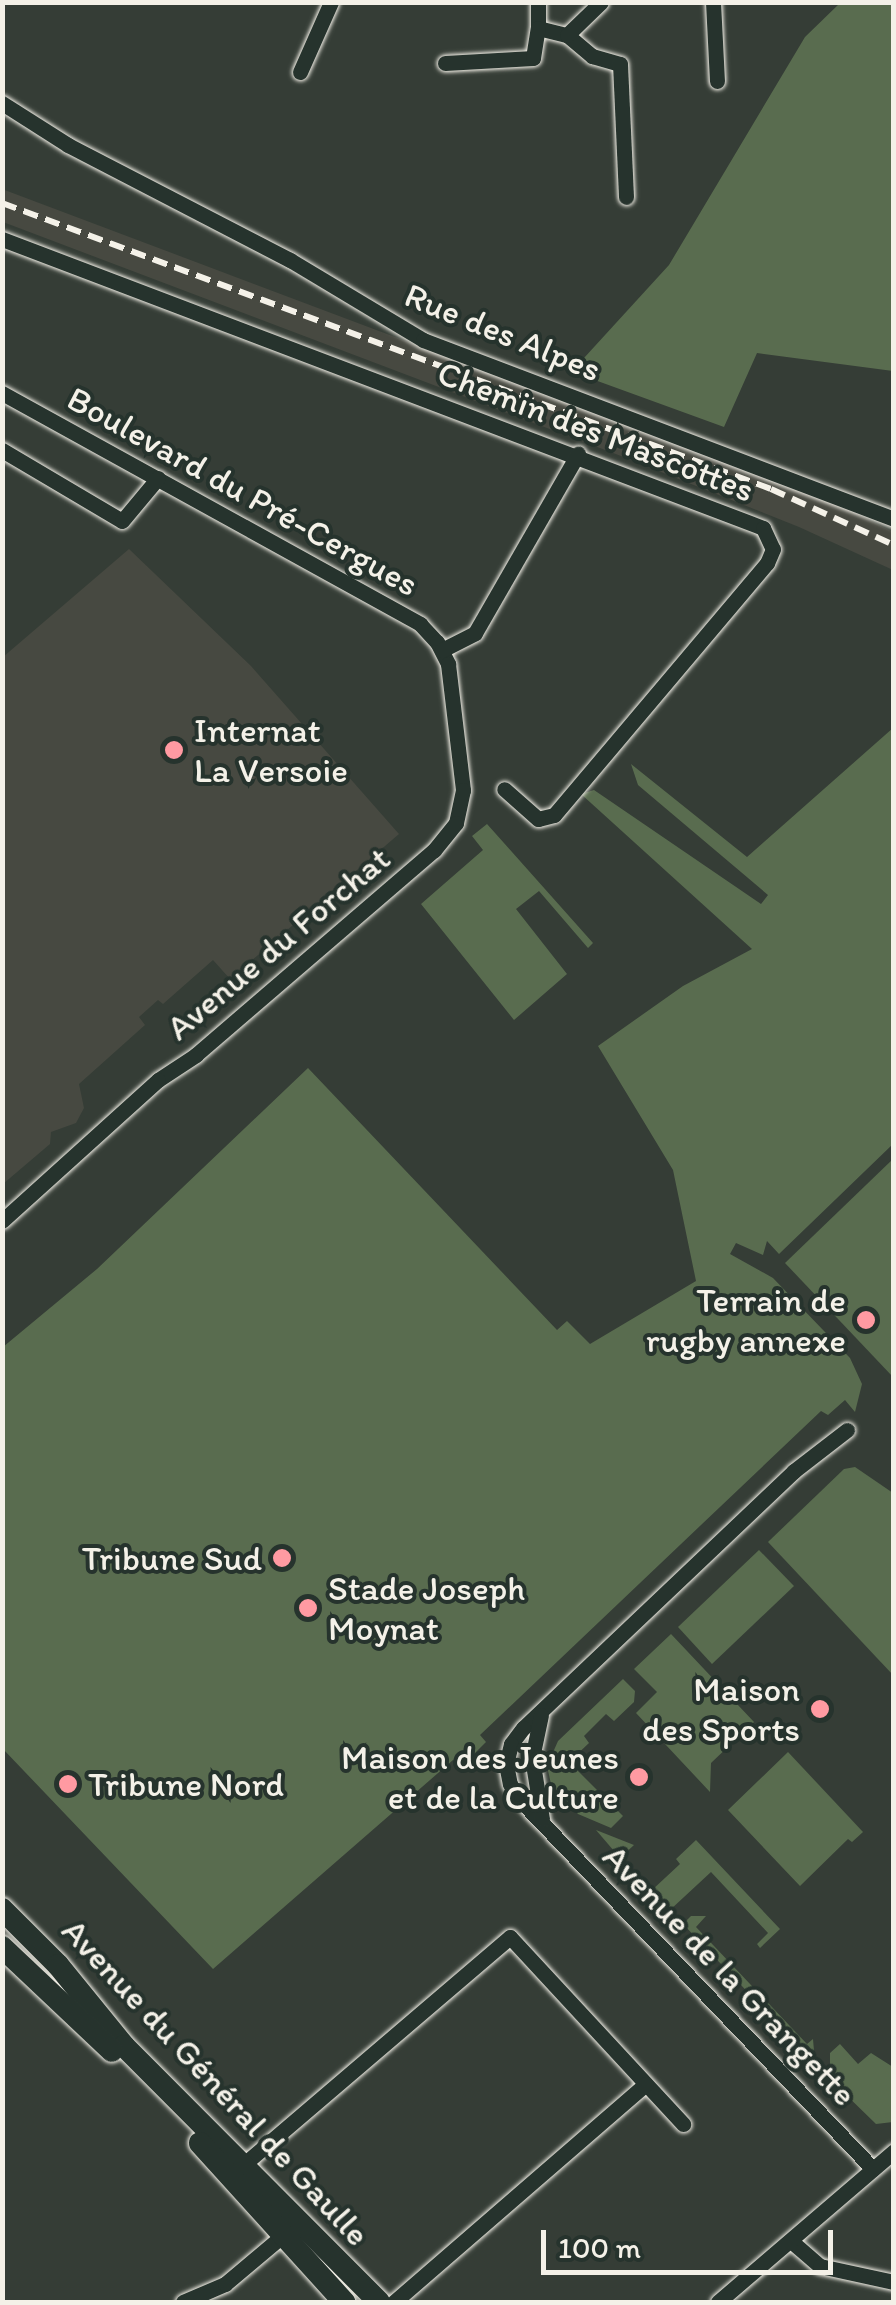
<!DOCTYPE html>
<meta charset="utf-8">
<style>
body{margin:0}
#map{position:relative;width:896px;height:2305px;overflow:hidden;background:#353d36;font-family:Itim,sans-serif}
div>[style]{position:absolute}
.built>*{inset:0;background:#474941}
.green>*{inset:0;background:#596c4f}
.roads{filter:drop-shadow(0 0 2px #f4f1e8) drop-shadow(0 0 2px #f4f1e8)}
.street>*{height:15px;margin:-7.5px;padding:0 7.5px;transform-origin:7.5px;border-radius:7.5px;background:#26332d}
.secondary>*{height:22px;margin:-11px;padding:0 11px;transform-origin:11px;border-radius:11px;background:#26332d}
.rail>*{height:6px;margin-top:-3px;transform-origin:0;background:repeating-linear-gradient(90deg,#f4f1e8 0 15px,transparent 0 23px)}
.dots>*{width:28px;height:28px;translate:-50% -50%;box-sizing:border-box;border:5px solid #26332d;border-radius:50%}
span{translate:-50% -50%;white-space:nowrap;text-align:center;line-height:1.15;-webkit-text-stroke:8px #26332d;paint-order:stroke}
.street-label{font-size:35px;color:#f4f1e8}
.poi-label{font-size:35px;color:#f4f1e8}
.left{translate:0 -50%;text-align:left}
.right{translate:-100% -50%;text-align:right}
.frame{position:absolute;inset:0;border:5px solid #f4f1e8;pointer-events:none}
.scale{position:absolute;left:541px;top:2230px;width:292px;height:45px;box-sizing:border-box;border:5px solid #f4f1e8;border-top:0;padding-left:12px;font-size:30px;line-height:35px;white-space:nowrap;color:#f4f1e8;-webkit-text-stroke:8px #26332d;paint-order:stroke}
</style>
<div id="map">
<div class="built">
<i style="clip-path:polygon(2px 189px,833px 502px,893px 532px,893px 570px,799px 527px,621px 456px,3px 222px)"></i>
<i style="clip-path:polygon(129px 549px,251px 666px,399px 834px,230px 979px,213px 960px,163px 1004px,158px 1000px,139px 1017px,145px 1025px,79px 1084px,84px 1108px,76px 1123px,51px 1132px,50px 1144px,3px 1184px,3px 657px)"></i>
</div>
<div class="green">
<i style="clip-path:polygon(840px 3px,893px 3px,893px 371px,757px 353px,724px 427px,581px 375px,584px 358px,669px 265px,805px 37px)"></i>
<i style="clip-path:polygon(893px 728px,893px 1144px,779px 1254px,767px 1241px,763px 1255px,736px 1243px,730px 1254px,773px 1278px,850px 1358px,862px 1384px,855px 1412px,845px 1400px,828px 1415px,821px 1411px,480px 1735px,486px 1742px,461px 1767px,453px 1760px,213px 1969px,3px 1749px,3px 1347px,97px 1269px,308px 1068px,557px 1330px,567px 1321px,590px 1344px,696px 1281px,673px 1170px,598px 1046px,683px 986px,752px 949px,581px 794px,594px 790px,761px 904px,768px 895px,638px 785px,631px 764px,747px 857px)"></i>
<i style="clip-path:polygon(487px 824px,593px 943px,588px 948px,539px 891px,516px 909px,567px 974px,514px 1020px,421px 904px,483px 850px,472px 836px)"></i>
<i style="clip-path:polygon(893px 1159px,893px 1377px,785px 1263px)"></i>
<i style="clip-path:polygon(855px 1467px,893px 1493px,893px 1675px,768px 1542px,844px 1469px)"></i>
<i style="clip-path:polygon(759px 1550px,794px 1586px,712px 1664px,678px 1627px)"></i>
<i style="clip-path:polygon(671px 1634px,754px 1722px,711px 1763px,710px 1792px,636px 1713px,657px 1692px,634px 1669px)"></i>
<i style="clip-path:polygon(623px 1679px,635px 1691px,634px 1702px,614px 1721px,606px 1714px,584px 1736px,589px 1743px,569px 1762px,623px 1816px,611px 1828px,578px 1814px,551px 1784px,547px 1766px,558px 1741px)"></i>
<i style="clip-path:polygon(788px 1752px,863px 1832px,852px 1842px,848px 1839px,800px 1886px,728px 1810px)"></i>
<i style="clip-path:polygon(596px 1830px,634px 1845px,620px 1858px)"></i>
<i style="clip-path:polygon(696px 1840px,780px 1929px,760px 1948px,757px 1944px,768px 1933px,711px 1872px,670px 1910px,651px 1891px,680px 1864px,676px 1859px)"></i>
<i style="clip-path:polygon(691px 1916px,706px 1916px,696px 1927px,807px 2044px,813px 2039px,815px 2063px,683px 1924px)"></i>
<i style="clip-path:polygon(840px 2044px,858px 2064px,871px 2053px,893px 2067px,893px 2122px,876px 2124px,839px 2088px,830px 2066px,830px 2053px)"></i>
</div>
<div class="roads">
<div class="street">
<i style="left:538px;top:2px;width:26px;rotate:90deg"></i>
<i style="left:538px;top:28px;width:30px;rotate:14deg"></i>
<i style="left:567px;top:35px;width:33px;rotate:40deg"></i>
<i style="left:592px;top:56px;width:29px;rotate:16deg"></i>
<i style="left:620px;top:64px;width:133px;rotate:87.4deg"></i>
<i style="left:713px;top:2px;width:79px;rotate:87.1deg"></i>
<i style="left:567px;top:35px;width:47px;rotate:-44.1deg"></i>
<i style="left:445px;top:63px;width:88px;rotate:-3.3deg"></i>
<i style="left:533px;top:58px;width:30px;rotate:-81deg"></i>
<i style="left:300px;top:72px;width:77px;rotate:-66.1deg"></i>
<i style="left:2px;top:103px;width:78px;rotate:32.5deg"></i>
<i style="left:68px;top:145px;width:250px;rotate:27.4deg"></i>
<i style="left:290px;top:260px;width:155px;rotate:31deg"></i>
<i style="left:423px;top:340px;width:504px;rotate:20.81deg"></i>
<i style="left:2px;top:239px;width:814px;rotate:20.79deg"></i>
<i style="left:763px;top:528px;width:23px;rotate:65deg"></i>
<i style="left:773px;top:549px;width:15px;rotate:113deg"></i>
<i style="left:767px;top:563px;width:330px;rotate:130.2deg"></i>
<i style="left:554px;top:815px;width:16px;rotate:166deg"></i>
<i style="left:538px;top:819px;width:45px;rotate:-138.6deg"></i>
<i style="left:2px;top:393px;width:478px;rotate:28.9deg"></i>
<i style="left:420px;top:624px;width:25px;rotate:47deg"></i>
<i style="left:437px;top:642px;width:25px;rotate:63deg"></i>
<i style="left:448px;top:664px;width:127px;rotate:83.2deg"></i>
<i style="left:463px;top:790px;width:34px;rotate:102deg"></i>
<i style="left:456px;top:823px;width:35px;rotate:129deg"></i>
<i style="left:434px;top:850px;width:314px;rotate:139.3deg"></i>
<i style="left:196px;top:1055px;width:45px;rotate:146.7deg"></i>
<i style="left:158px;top:1080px;width:210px;rotate:137.9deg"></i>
<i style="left:2px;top:450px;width:139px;rotate:30.6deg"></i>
<i style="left:122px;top:521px;width:56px;rotate:-50.1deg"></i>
<i style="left:442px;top:650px;width:37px;rotate:-27deg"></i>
<i style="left:475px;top:633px;width:207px;rotate:-60.1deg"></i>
<i style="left:847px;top:1430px;width:67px;rotate:142.3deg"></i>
<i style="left:794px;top:1471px;width:373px;rotate:136.5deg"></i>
<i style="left:523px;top:1728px;width:20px;rotate:127deg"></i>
<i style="left:511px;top:1744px;width:21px;rotate:104deg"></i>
<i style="left:506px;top:1764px;width:20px;rotate:79deg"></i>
<i style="left:510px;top:1784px;width:20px;rotate:57deg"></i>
<i style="left:521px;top:1801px;width:509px;rotate:46.27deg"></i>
<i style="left:541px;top:1715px;width:44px;rotate:101.8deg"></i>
<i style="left:532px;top:1758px;width:62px;rotate:80.7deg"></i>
<i style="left:243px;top:2165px;width:351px;rotate:-40.5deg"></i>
<i style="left:510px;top:1937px;width:255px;rotate:47.2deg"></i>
<i style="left:791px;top:2241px;width:38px;rotate:41deg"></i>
<i style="left:820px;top:2266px;width:76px;rotate:12.2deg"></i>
<i style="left:183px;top:2302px;width:46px;rotate:-23.2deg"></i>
<i style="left:225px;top:2284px;width:75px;rotate:-40.1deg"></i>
<i style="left:394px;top:2302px;width:333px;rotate:-40.9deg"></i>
<i style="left:718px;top:2302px;width:232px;rotate:-40.6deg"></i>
</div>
<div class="secondary">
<i style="left:2px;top:1909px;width:79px;rotate:45deg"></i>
<i style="left:58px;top:1965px;width:104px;rotate:50.8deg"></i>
<i style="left:124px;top:2046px;width:361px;rotate:45.1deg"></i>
<i style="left:2px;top:1947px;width:151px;rotate:43.4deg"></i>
<i style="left:200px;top:2143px;width:215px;rotate:47.8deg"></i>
</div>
</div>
<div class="rail">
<i style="left:2px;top:203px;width:820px;rotate:20.4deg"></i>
<i style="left:771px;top:489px;width:135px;rotate:24.5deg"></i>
</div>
<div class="dots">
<i style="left:174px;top:750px;background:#ff9aa2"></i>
<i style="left:866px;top:1320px;background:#ff9aa2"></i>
<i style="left:282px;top:1558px;background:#ff9aa2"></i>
<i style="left:308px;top:1608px;background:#ff9aa2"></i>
<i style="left:820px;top:1709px;background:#ff9aa2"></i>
<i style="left:639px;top:1777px;background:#ff9aa2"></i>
<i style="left:68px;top:1784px;background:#ff9aa2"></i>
</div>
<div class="street-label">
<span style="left:503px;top:332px;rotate:22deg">Rue des Alpes</span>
<span style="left:596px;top:431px;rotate:21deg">Chemin des Mascottes</span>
<span style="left:243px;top:491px;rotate:29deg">Boulevard du Pré-Cergues</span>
<span style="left:278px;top:943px;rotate:-40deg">Avenue du Forchat</span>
<span style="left:730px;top:1975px;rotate:46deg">Avenue de la Grangette</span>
<span style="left:216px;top:2082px;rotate:47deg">Avenue du Général de Gaulle</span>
</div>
<div class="poi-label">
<span class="left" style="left:194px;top:750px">Internat<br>La Versoie</span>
<span class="right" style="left:846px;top:1320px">Terrain de<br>rugby annexe</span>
<span class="right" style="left:262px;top:1558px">Tribune Sud</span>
<span class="left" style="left:328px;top:1608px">Stade Joseph<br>Moynat</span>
<span class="right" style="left:800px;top:1709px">Maison<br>des Sports</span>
<span class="right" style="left:619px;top:1777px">Maison des Jeunes<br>et de la Culture</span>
<span class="left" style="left:88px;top:1784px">Tribune Nord</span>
</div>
<div class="frame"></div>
<div class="scale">100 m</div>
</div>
